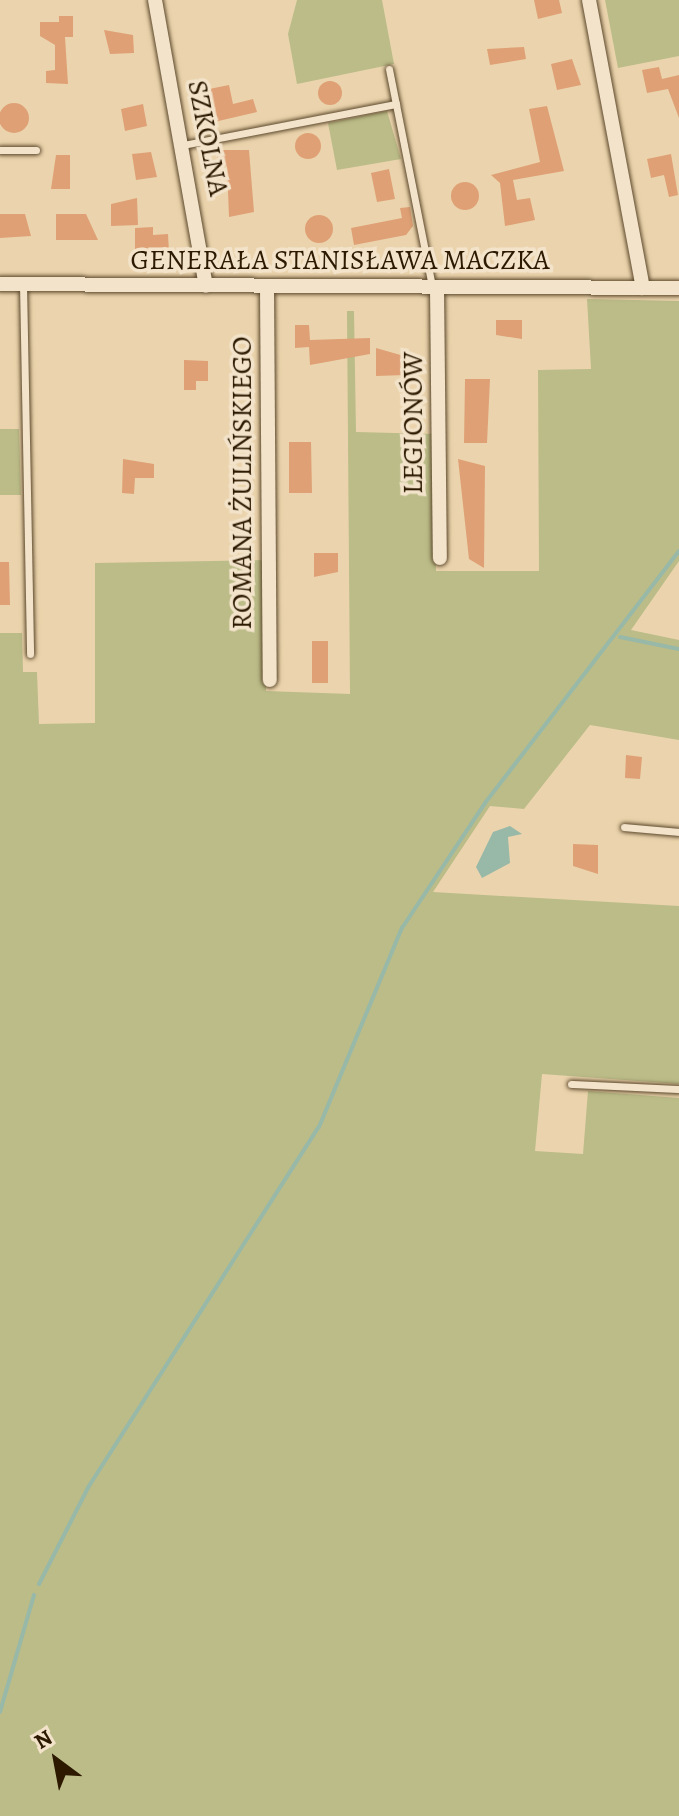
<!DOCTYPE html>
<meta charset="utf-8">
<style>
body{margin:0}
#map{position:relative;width:679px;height:1816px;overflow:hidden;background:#ebd4ad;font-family:Alegreya,serif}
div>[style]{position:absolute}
.green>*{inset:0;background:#bbbc88}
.water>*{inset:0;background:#98b8a8}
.stream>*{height:4px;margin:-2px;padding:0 2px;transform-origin:2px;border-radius:2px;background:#98b8a8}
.building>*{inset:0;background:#dfa075}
.round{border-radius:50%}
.roads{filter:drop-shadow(0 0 2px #5c482b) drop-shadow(0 0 2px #5c482b)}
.service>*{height:7px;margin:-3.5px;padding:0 3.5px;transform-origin:3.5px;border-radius:3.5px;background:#f2e3ca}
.minor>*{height:14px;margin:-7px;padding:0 7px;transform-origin:7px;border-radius:7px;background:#f2e3ca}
span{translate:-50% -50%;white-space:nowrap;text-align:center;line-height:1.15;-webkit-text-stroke:7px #f2e3ca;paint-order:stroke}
.street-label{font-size:28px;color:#2c1900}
.north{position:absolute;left:16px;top:1720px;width:80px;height:80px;-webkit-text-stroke:6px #f2e3ca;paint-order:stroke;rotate:328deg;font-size:22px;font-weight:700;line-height:32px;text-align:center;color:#2c1900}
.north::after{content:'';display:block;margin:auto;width:28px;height:36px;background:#2c1900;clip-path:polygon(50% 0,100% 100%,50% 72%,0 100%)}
</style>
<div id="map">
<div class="green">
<i style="clip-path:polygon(297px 0,382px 0,394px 64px,297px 84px,288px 34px)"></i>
<i style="clip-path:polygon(605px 0,679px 0,679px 56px,618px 68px)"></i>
<i style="clip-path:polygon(387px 111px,401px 159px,337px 170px,328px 123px)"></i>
<i style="clip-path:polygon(587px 299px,679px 301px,679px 561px,631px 630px,679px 640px,679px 740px,590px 725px,524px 809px,490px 806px,433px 892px,679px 906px,679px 1084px,542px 1074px,535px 1151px,583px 1154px,588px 1091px,679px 1098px,679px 1816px,0 1816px,0 633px,22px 633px,23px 672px,37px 672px,39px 724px,95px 723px,95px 563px,265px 560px,266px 691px,350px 694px,347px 311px,354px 311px,356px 432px,434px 434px,436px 571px,539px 571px,538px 370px,591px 369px)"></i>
<i style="clip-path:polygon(0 429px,19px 429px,21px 495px,0 495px)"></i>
</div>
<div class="water">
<i style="clip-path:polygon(510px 826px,522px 834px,508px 837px,510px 863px,482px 878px,476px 867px,493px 832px)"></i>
</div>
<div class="stream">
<i style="left:620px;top:637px;width:60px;rotate:11.5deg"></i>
<i style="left:39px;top:1584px;width:110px;rotate:-63deg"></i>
<i style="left:89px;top:1486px;width:426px;rotate:-57.4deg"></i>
<i style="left:319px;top:1127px;width:216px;rotate:-67.4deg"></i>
<i style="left:402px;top:928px;width:150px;rotate:-56.4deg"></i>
<i style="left:485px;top:803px;width:318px;rotate:-52.4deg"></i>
<i style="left:0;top:1712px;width:122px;rotate:-73.8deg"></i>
</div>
<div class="building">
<i style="clip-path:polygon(534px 0,559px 0,562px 13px,538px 19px)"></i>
<i style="clip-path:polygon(59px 16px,73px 16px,73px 37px,65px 37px,68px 84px,46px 83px,46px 71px,55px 70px,55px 45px,40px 36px,40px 22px,59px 22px)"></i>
<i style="clip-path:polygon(104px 30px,133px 35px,134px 53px,110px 54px)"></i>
<i style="clip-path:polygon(524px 47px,526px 59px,490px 65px,487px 49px)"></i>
<i style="clip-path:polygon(572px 59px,581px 85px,557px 90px,551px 64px)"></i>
<i style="clip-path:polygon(659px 67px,662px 79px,679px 75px,679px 118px,668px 89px,647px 93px,642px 70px)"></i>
<i class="round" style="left:318px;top:81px;width:24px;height:24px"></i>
<i style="clip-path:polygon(229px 85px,233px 104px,253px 99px,257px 112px,210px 123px,209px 89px)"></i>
<i class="round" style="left:-1px;top:103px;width:30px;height:30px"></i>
<i style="clip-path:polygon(143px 104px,147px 126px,125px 131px,121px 109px)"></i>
<i style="clip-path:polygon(547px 106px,564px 171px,513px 180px,517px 200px,530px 198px,535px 220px,505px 226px,500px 183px,491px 175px,540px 162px,529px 109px)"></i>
<i class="round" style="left:295px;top:133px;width:26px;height:26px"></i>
<i style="clip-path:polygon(216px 150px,249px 150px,254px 212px,229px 217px,227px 166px,219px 167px)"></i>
<i style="clip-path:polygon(151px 152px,157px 177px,136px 180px,132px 154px)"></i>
<i style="clip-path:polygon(671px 154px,678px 195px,669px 197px,664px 175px,651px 178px,647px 159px)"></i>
<i style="clip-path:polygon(56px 155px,70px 155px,70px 189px,51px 189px)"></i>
<i style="clip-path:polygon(389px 169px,395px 199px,377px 202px,371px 173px)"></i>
<i class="round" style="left:451px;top:182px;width:28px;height:28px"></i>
<i style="clip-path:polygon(137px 198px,138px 225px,111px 226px,111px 204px)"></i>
<i style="clip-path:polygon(410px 207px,413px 226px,406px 235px,354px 245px,351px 228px,402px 218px,400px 208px)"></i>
<i style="clip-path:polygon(0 214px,25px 214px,31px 236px,0 238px)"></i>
<i style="clip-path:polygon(56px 214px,86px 214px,98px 240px,56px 240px)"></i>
<i class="round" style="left:305px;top:215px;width:28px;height:28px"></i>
<i style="clip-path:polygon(153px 227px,153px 235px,168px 234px,169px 252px,135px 252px,135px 228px)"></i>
<i style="clip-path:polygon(496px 320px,522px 320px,522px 339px,496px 335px)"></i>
<i style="clip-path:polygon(295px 325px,309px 325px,310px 340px,370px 338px,370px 354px,310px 365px,309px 347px,295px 348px)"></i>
<i style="clip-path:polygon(376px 348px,404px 356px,405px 375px,376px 376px)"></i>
<i style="clip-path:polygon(184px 360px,208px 361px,208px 381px,196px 381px,196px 390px,184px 390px)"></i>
<i style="clip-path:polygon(465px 379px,490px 379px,487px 443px,464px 443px)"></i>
<i style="clip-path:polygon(289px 442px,311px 442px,312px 493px,289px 493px)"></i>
<i style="clip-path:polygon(123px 459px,154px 464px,154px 478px,135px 478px,134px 494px,122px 493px)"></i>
<i style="clip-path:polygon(458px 459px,485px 466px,484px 568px,469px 559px)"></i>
<i style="clip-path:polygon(314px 553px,338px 553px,338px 572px,314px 577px)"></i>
<i style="clip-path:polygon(0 562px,9px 562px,10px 605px,0 605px)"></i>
<i style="clip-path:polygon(312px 641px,328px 641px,328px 683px,312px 683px)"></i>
<i style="clip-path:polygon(626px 755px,642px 757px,640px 779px,625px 778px)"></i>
<i style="clip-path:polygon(573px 844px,598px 845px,598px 874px,573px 866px)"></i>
</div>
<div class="roads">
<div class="service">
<i style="left:389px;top:69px;width:222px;rotate:78.8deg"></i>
<i style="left:183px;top:145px;width:217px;rotate:-10.9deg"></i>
<i style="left:0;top:150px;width:36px"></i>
<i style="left:23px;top:284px;width:370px;rotate:88.9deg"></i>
<i style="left:624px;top:827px;width:55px;rotate:5.2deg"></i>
<i style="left:571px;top:1084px;width:108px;rotate:2.7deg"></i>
</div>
<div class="minor">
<i style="left:155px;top:0;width:290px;rotate:79.9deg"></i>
<i style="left:589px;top:0;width:293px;rotate:79.4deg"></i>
<i style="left:0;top:284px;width:679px;rotate:0.34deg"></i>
<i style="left:267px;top:287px;width:393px;rotate:89.6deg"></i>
<i style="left:437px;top:287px;width:271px;rotate:89.4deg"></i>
</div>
</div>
<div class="street-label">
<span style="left:208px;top:138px;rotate:79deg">SZKOLNA</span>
<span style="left:340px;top:260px">GENERAŁA STANISŁAWA MACZKA</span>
<span style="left:413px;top:423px;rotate:-90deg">LEGIONÓW</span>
<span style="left:242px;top:483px;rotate:-90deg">ROMANA ŻULIŃSKIEGO</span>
</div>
<div class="north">N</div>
</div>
